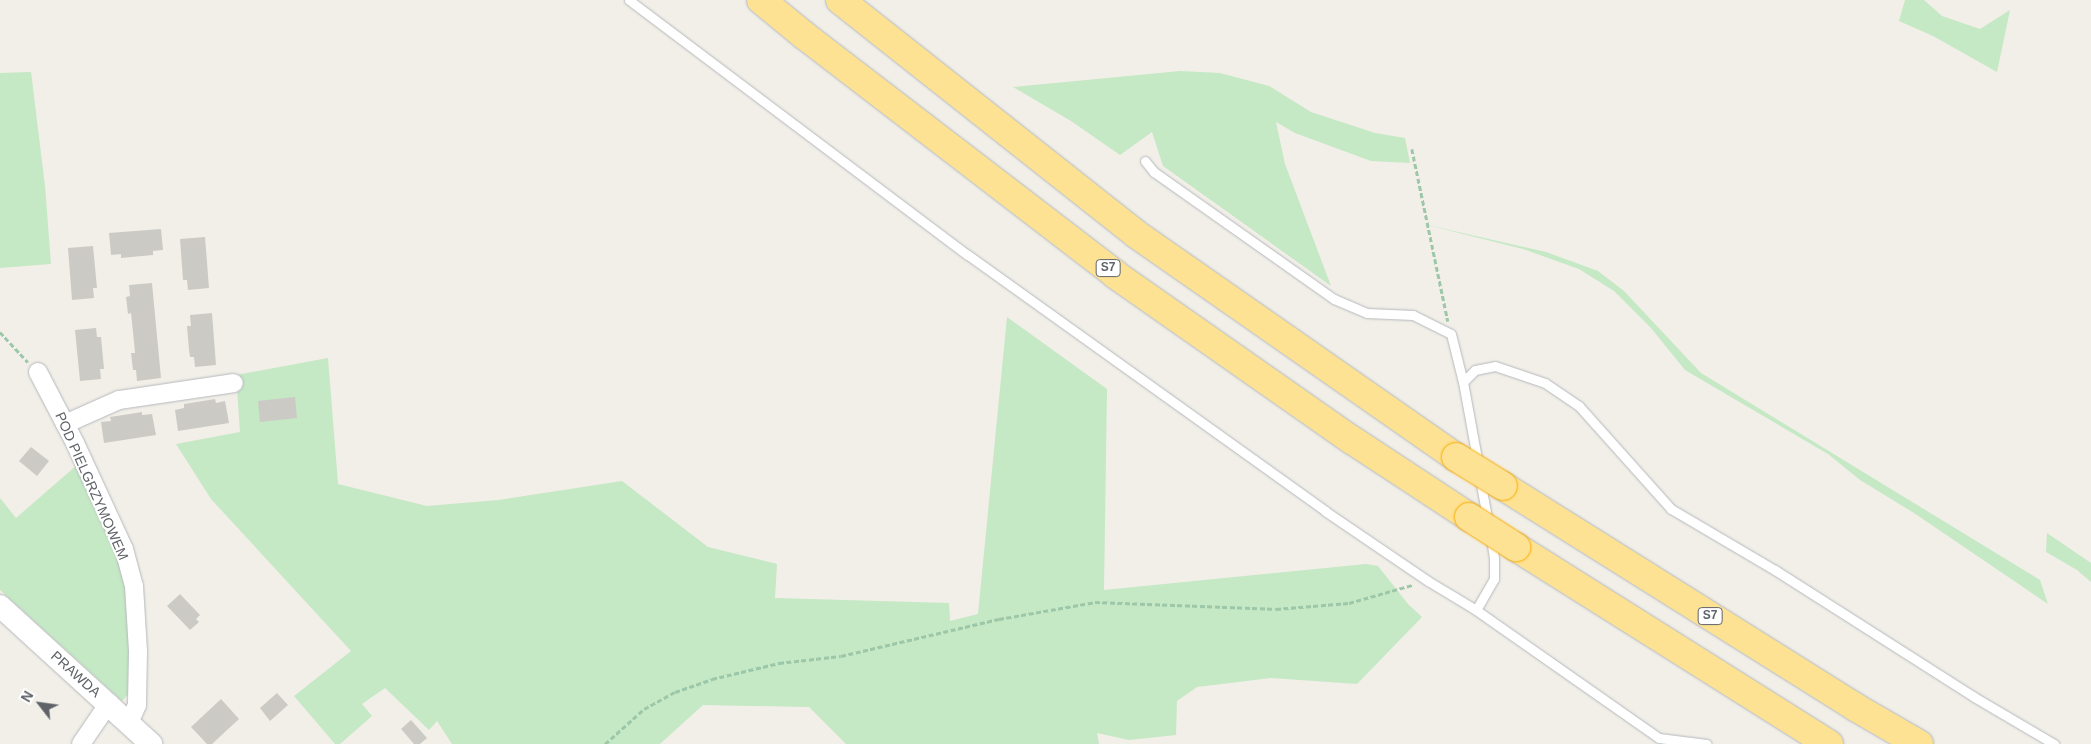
<!DOCTYPE html>
<style>
body{margin:0}
#map{position:relative;width:2091px;height:744px;overflow:hidden;background:#f1efe8;font-family:Arial,sans-serif}
div>[style]{position:absolute}
.green>*{inset:0;background:#c5e8c5}
.building>*{inset:0;background:#cccac5}
.path>*{height:2.5px;margin-top:-1.25px;transform-origin:0;background:repeating-linear-gradient(90deg,#9cc7a9 0 5px,transparent 0 7.5px)}
.roads{filter:drop-shadow(0 0 1px #b5b8bc) drop-shadow(0 0 1px #b5b8bc)}
.service>*{height:9px;margin:-4.5px;padding:0 4.5px;transform-origin:4.5px;border-radius:4.5px;background:#fff}
.minor>*{height:18px;margin:-9px;padding:0 9px;transform-origin:9px;border-radius:9px;background:#fff}
.tertiary>*{height:22px;margin:-11px;padding:0 11px;transform-origin:11px;border-radius:11px;background:#fff}
.motorway>*{height:28px;margin:-14px;padding:0 14px;transform-origin:14px;border-radius:14px;background:#fde293}
.bridges{filter:drop-shadow(0 0 1px #f9ab00) drop-shadow(0 0 1px #f9ab00)}
.motorway-bridge>*{height:28px;margin:-14px;padding:0 14px;transform-origin:14px;border-radius:14px;background:#fde293}
span{translate:-50% -50%;white-space:nowrap;text-align:center;line-height:1.15;-webkit-text-stroke:4px #fff;paint-order:stroke}
.shield-label span{padding:1px 4px;background:#fff;border:1px solid;border-radius:4px;-webkit-text-stroke-width:0}
.shield-label{font-size:12px;color:#5f6368;font-weight:700}
.street-label{font-size:14px;color:#5f6368}
.north{position:absolute;left:15px;top:679px;width:50px;height:50px;-webkit-text-stroke:4px #fff;paint-order:stroke;rotate:300deg;font-size:14px;font-weight:700;line-height:20px;text-align:center;color:#5f6368}
.north::after{content:'';display:block;margin:auto;width:18px;height:22px;background:#5f6368;clip-path:polygon(50% 0,100% 100%,50% 72%,0 100%)}
</style>
<div id="map">
<div class="green">
<i style="clip-path:polygon(1905px 0,1924px 0,1942px 16px,1980px 29px,2010px 10px,1997px 72px,1933px 36px,1899px 21px)"></i>
<i style="clip-path:polygon(1180px 71px,1220px 73px,1269px 86px,1311px 112px,1375px 133px,1405px 138px,1410px 163px,1371px 161px,1295px 133px,1276px 122px,1285px 164px,1331px 286px,1163px 166px,1152px 132px,1120px 155px,1071px 121px,1013px 87px)"></i>
<i style="clip-path:polygon(31px 72px,45px 186px,51px 264px,0 268px,0 73px)"></i>
<i style="clip-path:polygon(1423px 224px,1546px 252px,1598px 271px,1624px 291px,1701px 373px,2040px 580px,2048px 604px,1914px 513px,1860px 480px,1828px 454px,1685px 370px,1651px 328px,1614px 291px,1579px 269px,1523px 249px)"></i>
<i style="clip-path:polygon(1007px 317px,1107px 389px,1104px 590px,1366px 564px,1378px 566px,1408px 604px,1422px 617px,1357px 684px,1271px 678px,1197px 687px,1177px 701px,1176px 735px,1129px 740px,1097px 733px,1099px 744px,846px 744px,809px 707px,703px 705px,660px 744px,452px 744px,437px 721px,429px 730px,385px 688px,362px 704px,372px 716px,340px 744px,335px 744px,294px 696px,351px 651px,211px 499px,176px 444px,240px 432px,236px 375px,328px 358px,338px 484px,427px 506px,499px 500px,622px 481px,708px 547px,777px 564px,775px 598px,949px 603px,950px 621px,978px 614px)"></i>
<i style="clip-path:polygon(77px 465px,115px 542px,130px 596px,132px 690px,122px 701px,0 590px,0 498px,16px 518px)"></i>
<i style="clip-path:polygon(2047px 533px,2091px 563px,2091px 582px,2077px 570px,2046px 552px)"></i>
</div>
<div class="building">
<i style="clip-path:polygon(161px 229px,163px 250px,153px 251px,153px 255px,121px 258px,121px 254px,111px 255px,109px 233px)"></i>
<i style="clip-path:polygon(205px 237px,209px 288px,188px 290px,187px 280px,183px 280px,180px 239px)"></i>
<i style="clip-path:polygon(93px 246px,97px 288px,93px 288px,94px 298px,72px 300px,68px 248px)"></i>
<i style="clip-path:polygon(152px 283px,161px 378px,137px 381px,136px 370px,133px 370px,131px 353px,135px 353px,134px 342px,131px 313px,128px 314px,126px 297px,130px 296px,129px 285px)"></i>
<i style="clip-path:polygon(212px 313px,216px 365px,195px 367px,194px 357px,190px 357px,189px 350px,187px 326px,191px 326px,190px 315px)"></i>
<i style="clip-path:polygon(96px 328px,97px 337px,101px 337px,104px 369px,100px 369px,101px 379px,80px 381px,75px 330px)"></i>
<i style="clip-path:polygon(295px 397px,297px 418px,260px 422px,258px 401px)"></i>
<i style="clip-path:polygon(215px 399px,216px 403px,225px 401px,229px 423px,178px 431px,175px 410px,184px 408px,184px 404px)"></i>
<i style="clip-path:polygon(142px 412px,142px 415px,152px 414px,156px 435px,104px 443px,101px 422px,111px 421px,110px 417px)"></i>
<i style="clip-path:polygon(31px 447px,49px 461px,37px 476px,19px 461px)"></i>
<i style="clip-path:polygon(180px 594px,200px 615px,196px 619px,199px 622px,190px 630px,167px 606px)"></i>
<i style="clip-path:polygon(277px 693px,288px 705px,270px 721px,260px 708px)"></i>
<i style="clip-path:polygon(221px 699px,239px 719px,212px 744px,207px 744px,191px 727px)"></i>
<i style="clip-path:polygon(411px 720px,427px 738px,420px 744px,414px 744px,401px 729px)"></i>
</div>
<div class="path">
<i style="left:1412px;top:149px;width:176px;rotate:78.2deg"></i>
<i style="left:0;top:332px;width:41px;rotate:47deg"></i>
<i style="left:605px;top:744px;width:52px;rotate:-41.9deg"></i>
<i style="left:644px;top:709px;width:35px;rotate:-29deg"></i>
<i style="left:675px;top:692px;width:39px;rotate:-19deg"></i>
<i style="left:712px;top:679px;width:69px;rotate:-13.4deg"></i>
<i style="left:779px;top:663px;width:62px;rotate:-6.4deg"></i>
<i style="left:841px;top:656px;width:162px;rotate:-13.2deg"></i>
<i style="left:999px;top:619px;width:97px;rotate:-10deg"></i>
<i style="left:1095px;top:602px;width:181px;rotate:2.2deg"></i>
<i style="left:1276px;top:609px;width:73px;rotate:-4.7deg"></i>
<i style="left:1349px;top:603px;width:66px;rotate:-15.9deg"></i>
</div>
<div class="roads">
<div class="service">
<i style="left:629px;top:0;width:424px;rotate:37deg"></i>
<i style="left:968px;top:255px;width:439px;rotate:35.6deg"></i>
<i style="left:1325px;top:511px;width:125px;rotate:34.2deg"></i>
<i style="left:1428px;top:581px;width:56px;rotate:31.1deg"></i>
<i style="left:1476px;top:610px;width:223px;rotate:35deg"></i>
<i style="left:1659px;top:738px;width:48px;rotate:7.1deg"></i>
<i style="left:1145px;top:161px;width:14px;rotate:51deg"></i>
<i style="left:1154px;top:172px;width:220px;rotate:35.2deg"></i>
<i style="left:1334px;top:299px;width:36px;rotate:23deg"></i>
<i style="left:1367px;top:313px;width:46px;rotate:2.5deg"></i>
<i style="left:1413px;top:315px;width:42px;rotate:26.6deg"></i>
<i style="left:1451px;top:334px;width:49px;rotate:76deg"></i>
<i style="left:1463px;top:382px;width:83px;rotate:79.6deg"></i>
<i style="left:1463px;top:382px;width:17px;rotate:-45deg"></i>
<i style="left:1475px;top:370px;width:20px;rotate:-11deg"></i>
<i style="left:1495px;top:366px;width:53px;rotate:18.8deg"></i>
<i style="left:1545px;top:383px;width:41px;rotate:34.1deg"></i>
<i style="left:1579px;top:406px;width:138px;rotate:48.2deg"></i>
<i style="left:1671px;top:509px;width:121px;rotate:30.4deg"></i>
<i style="left:1775px;top:570px;width:236px;rotate:32.5deg"></i>
<i style="left:1974px;top:697px;width:93px;rotate:30.4deg"></i>
<i style="left:1480px;top:479px;width:45px;rotate:79.7deg"></i>
<i style="left:1476px;top:610px;width:36px;rotate:-60deg"></i>
<i style="left:1494px;top:579px;width:21px;rotate:-90deg"></i>
<i style="left:1494px;top:558px;width:20px;rotate:-99deg"></i>
</div>
<div class="minor">
<i style="left:38px;top:372px;width:80px;rotate:62.5deg"></i>
<i style="left:75px;top:443px;width:117px;rotate:65.2deg"></i>
<i style="left:124px;top:549px;width:38px;rotate:75deg"></i>
<i style="left:134px;top:586px;width:65px;rotate:86.5deg"></i>
<i style="left:138px;top:651px;width:54px;rotate:91.1deg"></i>
<i style="left:137px;top:705px;width:20px;rotate:114deg"></i>
<i style="left:65px;top:424px;width:59px;rotate:-24deg"></i>
<i style="left:119px;top:400px;width:116px;rotate:-8.4deg"></i>
<i style="left:81px;top:744px;width:50px;rotate:-55.7deg"></i>
</div>
<div class="tertiary">
<i style="left:0;top:606px;width:205px;rotate:42.4deg"></i>
</div>
<div class="motorway">
<i style="left:761px;top:0;width:57px;rotate:39.3deg"></i>
<i style="left:805px;top:36px;width:392px;rotate:37.5deg"></i>
<i style="left:1116px;top:275px;width:288px;rotate:35deg"></i>
<i style="left:1352px;top:440px;width:140px;rotate:33.3deg"></i>
<i style="left:840px;top:0;width:377px;rotate:38.3deg"></i>
<i style="left:1136px;top:234px;width:390px;rotate:34.9deg"></i>
<i style="left:1503px;top:486px;width:416px;rotate:32.1deg"></i>
<i style="left:1855px;top:707px;width:74px;rotate:30deg"></i>
<i style="left:1516px;top:547px;width:370px;rotate:32.2deg"></i>
</div>
</div>
<div class="bridges">
<div class="motorway-bridge">
<i style="left:1456px;top:457px;width:55px;rotate:31.7deg"></i>
<i style="left:1469px;top:517px;width:56px;rotate:32.6deg"></i>
</div>
</div>
<div class="shield-label">
<span style="left:1108px;top:268px">S7</span>
<span style="left:1710px;top:616px">S7</span>
</div>
<div class="street-label">
<span style="left:92px;top:486px;rotate:66deg">POD PIELGRZYMOWEM</span>
<span style="left:76px;top:674px;rotate:42deg">PRAWDA</span>
</div>
<div class="north">N</div>
</div>
